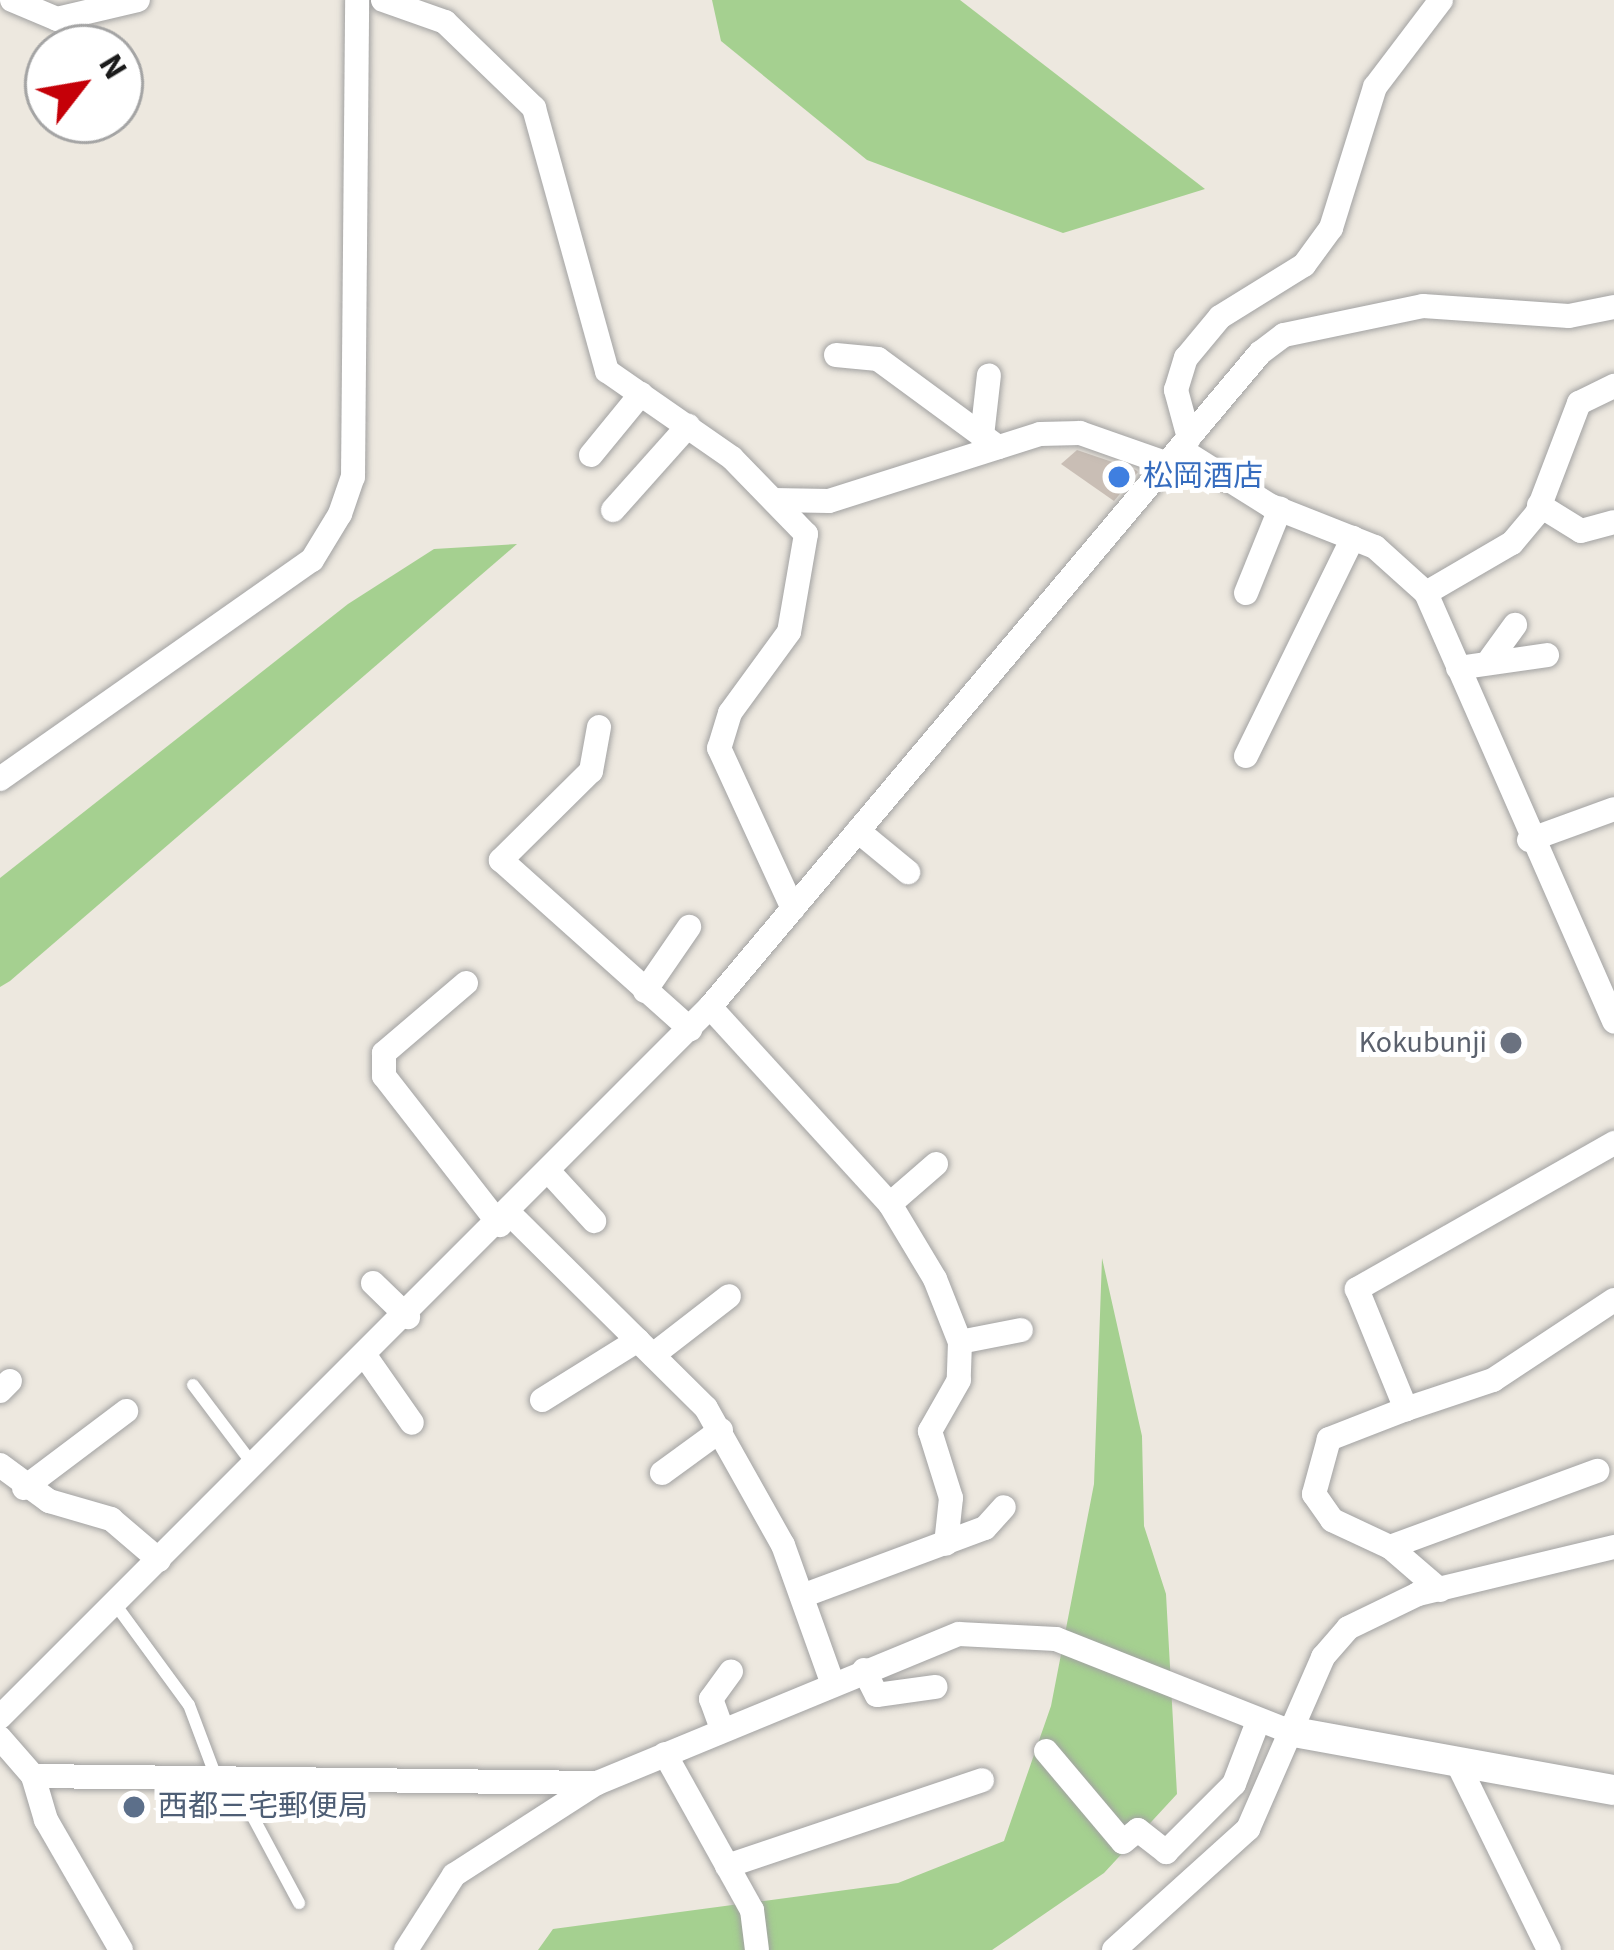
<!DOCTYPE html>
<meta charset="utf-8">
<style>
body{margin:0}
#map{position:relative;width:1614px;height:1950px;overflow:hidden;background:#ede8df;font-family:"Source Sans 3","Noto Sans JP",sans-serif}
div>[style]{position:absolute}
.forest>*{inset:0;background:#a5d090}
.building>*{inset:0;background:#c9beb5}
.roads{filter:drop-shadow(0 0 3px #a2a2a2) drop-shadow(0 0 3px #a2a2a2)}
.service>*{height:12px;margin:-6px;padding:0 6px;transform-origin:6px;border-radius:6px;background:#fff}
.minor>*{height:24px;margin:-12px;padding:0 12px;transform-origin:12px;border-radius:12px;background:#fff}
.tertiary>*{height:30px;margin:-15px;padding:0 15px;transform-origin:15px;border-radius:15px;background:#fff}
.dots>*{width:33px;height:33px;translate:-50% -50%;box-sizing:border-box;border:6px solid #fff;border-radius:50%}
span{translate:-50% -50%;white-space:nowrap;text-align:center;line-height:1.15;-webkit-text-stroke:10px #fff;paint-order:stroke}
.shop-label{font-size:30px;color:#366cbe}
.left{translate:0 -50%;text-align:left}
.worship-label{font-size:30px;color:#5b616d}
.right{translate:-100% -50%;text-align:right}
.service-label{font-size:30px;color:#4e5e75}
.north{position:absolute;left:24px;top:24px;width:120px;height:120px;box-sizing:border-box;background:#fff;border:3px solid #a4a4a4;border-radius:50%;rotate:59deg;font-size:33px;font-weight:700;line-height:48px;text-align:center;color:#1b1b1b}
.north::after{content:'';display:block;margin:auto;width:42px;height:54px;background:#c50008;clip-path:polygon(50% 0,100% 100%,50% 72%,0 100%)}
</style>
<div id="map">
<div class="forest">
<i style="clip-path:polygon(712px 0,960px 0,1205px 189px,1063px 233px,867px 160px,721px 41px)"></i>
<i style="clip-path:polygon(517px 544px,10px 981px,0 987px,0 878px,348px 604px,434px 549px)"></i>
<i style="clip-path:polygon(1102px 1258px,1142px 1436px,1144px 1526px,1166px 1594px,1177px 1794px,1104px 1873px,992px 1950px,538px 1950px,553px 1929px,898px 1883px,1004px 1841px,1051px 1706px,1094px 1484px)"></i>
</div>
<div class="building">
<i style="clip-path:polygon(1077px 450px,1136px 470px,1138px 472px,1114px 501px,1061px 464px)"></i>
</div>
<div class="roads">
<div class="service">
<i style="left:193px;top:1385px;width:101px;rotate:53deg"></i>
<i style="left:115px;top:1604px;width:125px;rotate:53.8deg"></i>
<i style="left:189px;top:1705px;width:77px;rotate:69.4deg"></i>
<i style="left:232px;top:1778px;width:142px;rotate:61.8deg"></i>
</div>
<div class="minor">
<i style="left:12px;top:0;width:49px;rotate:22.9deg"></i>
<i style="left:57px;top:19px;width:83px;rotate:-13.2deg"></i>
<i style="left:383px;top:0;width:66px;rotate:19.5deg"></i>
<i style="left:445px;top:22px;width:124px;rotate:44deg"></i>
<i style="left:534px;top:108px;width:273px;rotate:74.5deg"></i>
<i style="left:607px;top:371px;width:152px;rotate:34.8deg"></i>
<i style="left:732px;top:458px;width:106px;rotate:45.8deg"></i>
<i style="left:806px;top:534px;width:99px;rotate:99.8deg"></i>
<i style="left:789px;top:632px;width:100px;rotate:126.1deg"></i>
<i style="left:730px;top:713px;width:37px;rotate:107deg"></i>
<i style="left:719px;top:748px;width:177px;rotate:65.3deg"></i>
<i style="left:836px;top:355px;width:42px;rotate:5.4deg"></i>
<i style="left:878px;top:359px;width:149px;rotate:36.3deg"></i>
<i style="left:982px;top:436px;width:61px;rotate:-83.5deg"></i>
<i style="left:1189px;top:438px;width:50px;rotate:-105.2deg"></i>
<i style="left:1176px;top:390px;width:34px;rotate:-73deg"></i>
<i style="left:1186px;top:358px;width:53px;rotate:-50.3deg"></i>
<i style="left:1220px;top:317px;width:99px;rotate:-31.8deg"></i>
<i style="left:1304px;top:265px;width:46px;rotate:-53.9deg"></i>
<i style="left:1331px;top:228px;width:148px;rotate:-72.7deg"></i>
<i style="left:1375px;top:87px;width:109px;rotate:-52.8deg"></i>
<i style="left:1180px;top:449px;width:107px;rotate:32.1deg"></i>
<i style="left:1271px;top:506px;width:112px;rotate:21.5deg"></i>
<i style="left:1375px;top:547px;width:69px;rotate:42deg"></i>
<i style="left:1426px;top:593px;width:468px;rotate:66.3deg"></i>
<i style="left:591px;top:455px;width:79px;rotate:-50.7deg"></i>
<i style="left:774px;top:500px;width:55px;rotate:1deg"></i>
<i style="left:829px;top:501px;width:221px;rotate:-17.6deg"></i>
<i style="left:1040px;top:434px;width:40px;rotate:-1.4deg"></i>
<i style="left:1080px;top:433px;width:93px;rotate:19.4deg"></i>
<i style="left:1539px;top:505px;width:49px;rotate:31.8deg"></i>
<i style="left:1581px;top:531px;width:34px;rotate:-15deg"></i>
<i style="left:613px;top:510px;width:113px;rotate:-48.2deg"></i>
<i style="left:1246px;top:593px;width:91px;rotate:-68deg"></i>
<i style="left:1426px;top:593px;width:99px;rotate:-30.2deg"></i>
<i style="left:1512px;top:543px;width:39px;rotate:-50deg"></i>
<i style="left:1537px;top:513px;width:118px;rotate:-69.1deg"></i>
<i style="left:1579px;top:403px;width:39px;rotate:-26deg"></i>
<i style="left:1491px;top:658px;width:41px;rotate:-54deg"></i>
<i style="left:1458px;top:668px;width:90px;rotate:-8.3deg"></i>
<i style="left:599px;top:727px;width:45px;rotate:100.3deg"></i>
<i style="left:591px;top:771px;width:127px;rotate:135.3deg"></i>
<i style="left:501px;top:860px;width:254px;rotate:41.8deg"></i>
<i style="left:1246px;top:756px;width:243px;rotate:-63.9deg"></i>
<i style="left:0;top:779px;width:381px;rotate:-35.1deg"></i>
<i style="left:312px;top:560px;width:54px;rotate:-58.7deg"></i>
<i style="left:340px;top:514px;width:39px;rotate:-71deg"></i>
<i style="left:353px;top:477px;width:477px;rotate:-89.5deg"></i>
<i style="left:858px;top:831px;width:65px;rotate:39.4deg"></i>
<i style="left:1529px;top:840px;width:90px;rotate:-20deg"></i>
<i style="left:466px;top:983px;width:108px;rotate:139.5deg"></i>
<i style="left:384px;top:1053px;width:23px;rotate:90deg"></i>
<i style="left:384px;top:1076px;width:189px;rotate:52.1deg"></i>
<i style="left:645px;top:991px;width:78px;rotate:-55.5deg"></i>
<i style="left:710px;top:1007px;width:267px;rotate:47.6deg"></i>
<i style="left:890px;top:1204px;width:87px;rotate:59deg"></i>
<i style="left:935px;top:1279px;width:68px;rotate:68.4deg"></i>
<i style="left:960px;top:1342px;width:38px;rotate:92deg"></i>
<i style="left:959px;top:1380px;width:59px;rotate:119.6deg"></i>
<i style="left:930px;top:1431px;width:70px;rotate:72.6deg"></i>
<i style="left:951px;top:1498px;width:46px;rotate:96.2deg"></i>
<i style="left:1614px;top:1143px;width:296px;rotate:150.4deg"></i>
<i style="left:1357px;top:1289px;width:130px;rotate:67.8deg"></i>
<i style="left:1406px;top:1409px;width:92px;rotate:-18.4deg"></i>
<i style="left:1493px;top:1380px;width:145px;rotate:-33.5deg"></i>
<i style="left:551px;top:1174px;width:64px;rotate:47.5deg"></i>
<i style="left:890px;top:1204px;width:61px;rotate:-41deg"></i>
<i style="left:511px;top:1215px;width:274px;rotate:44.7deg"></i>
<i style="left:706px;top:1408px;width:157px;rotate:60.7deg"></i>
<i style="left:783px;top:1545px;width:145px;rotate:70.3deg"></i>
<i style="left:373px;top:1283px;width:49px;rotate:44.2deg"></i>
<i style="left:960px;top:1342px;width:62px;rotate:-11.1deg"></i>
<i style="left:653px;top:1355px;width:96px;rotate:-37.8deg"></i>
<i style="left:366px;top:1357px;width:80px;rotate:55.1deg"></i>
<i style="left:0;top:1391px;width:14px;rotate:-45deg"></i>
<i style="left:542px;top:1400px;width:113px;rotate:-32deg"></i>
<i style="left:1406px;top:1409px;width:83px;rotate:158.7deg"></i>
<i style="left:1329px;top:1439px;width:57px;rotate:105.3deg"></i>
<i style="left:1314px;top:1494px;width:32px;rotate:55deg"></i>
<i style="left:1332px;top:1520px;width:64px;rotate:25deg"></i>
<i style="left:1390px;top:1547px;width:66px;rotate:40.7deg"></i>
<i style="left:0;top:1465px;width:61px;rotate:36.3deg"></i>
<i style="left:49px;top:1501px;width:65px;rotate:16.2deg"></i>
<i style="left:111px;top:1519px;width:63px;rotate:40.5deg"></i>
<i style="left:662px;top:1473px;width:73px;rotate:-36.1deg"></i>
<i style="left:24px;top:1488px;width:128px;rotate:-37deg"></i>
<i style="left:1390px;top:1547px;width:221px;rotate:-20.2deg"></i>
<i style="left:802px;top:1596px;width:195px;rotate:-20.4deg"></i>
<i style="left:985px;top:1528px;width:28px;rotate:-48deg"></i>
<i style="left:864px;top:1670px;width:28px;rotate:63deg"></i>
<i style="left:877px;top:1695px;width:59px;rotate:-7.9deg"></i>
<i style="left:0;top:1717px;width:1004px;rotate:-45deg"></i>
<i style="left:710px;top:1007px;width:855px;rotate:-49.94deg"></i>
<i style="left:1260px;top:353px;width:30px;rotate:-37deg"></i>
<i style="left:1284px;top:335px;width:142px;rotate:-11.8deg"></i>
<i style="left:1423px;top:306px;width:146px;rotate:3.9deg"></i>
<i style="left:1569px;top:316px;width:46px;rotate:-11.3deg"></i>
<i style="left:722px;top:1729px;width:32px;rotate:-110deg"></i>
<i style="left:711px;top:1699px;width:34px;rotate:-54deg"></i>
<i style="left:0;top:1738px;width:50px;rotate:49deg"></i>
<i style="left:33px;top:1776px;width:46px;rotate:73.5deg"></i>
<i style="left:46px;top:1820px;width:150px;rotate:60deg"></i>
<i style="left:1046px;top:1751px;width:119px;rotate:49.8deg"></i>
<i style="left:1123px;top:1842px;width:19px;rotate:-39deg"></i>
<i style="left:1138px;top:1830px;width:36px;rotate:38deg"></i>
<i style="left:1166px;top:1852px;width:96px;rotate:-45deg"></i>
<i style="left:1234px;top:1784px;width:64px;rotate:-69deg"></i>
<i style="left:665px;top:1754px;width:179px;rotate:60.9deg"></i>
<i style="left:752px;top:1910px;width:40px;rotate:82.9deg"></i>
<i style="left:1457px;top:1762px;width:209px;rotate:63.9deg"></i>
<i style="left:33px;top:1776px;width:564px;rotate:0.71deg"></i>
<i style="left:727px;top:1866px;width:269px;rotate:-18.6deg"></i>
<i style="left:406px;top:1950px;width:89px;rotate:-57.4deg"></i>
<i style="left:454px;top:1875px;width:170px;rotate:-32.8deg"></i>
<i style="left:597px;top:1783px;width:391px;rotate:-22.4deg"></i>
<i style="left:959px;top:1634px;width:97px;rotate:3deg"></i>
<i style="left:1056px;top:1639px;width:250px;rotate:21.6deg"></i>
<i style="left:1114px;top:1950px;width:181px;rotate:-42.1deg"></i>
<i style="left:1248px;top:1829px;width:188px;rotate:-66.4deg"></i>
<i style="left:1323px;top:1657px;width:38px;rotate:-49deg"></i>
<i style="left:1348px;top:1628px;width:78px;rotate:-25.9deg"></i>
<i style="left:1418px;top:1594px;width:202px;rotate:-13.5deg"></i>
</div>
<div class="tertiary">
<i style="left:1288px;top:1731px;width:331px;rotate:10.3deg"></i>
</div>
</div>
<div class="dots">
<i style="left:1119px;top:477px;background:#3f7fe0"></i>
<i style="left:1511px;top:1043px;background:#6b7280"></i>
<i style="left:134px;top:1807px;background:#5c6f8a"></i>
</div>
<div class="shop-label">
<span class="left" style="left:1143px;top:477px">松岡酒店</span>
</div>
<div class="worship-label">
<span class="right" style="left:1487px;top:1043px">Kokubunji</span>
</div>
<div class="service-label">
<span class="left" style="left:158px;top:1807px">西都三宅郵便局</span>
</div>
<div class="north">N</div>
</div>
